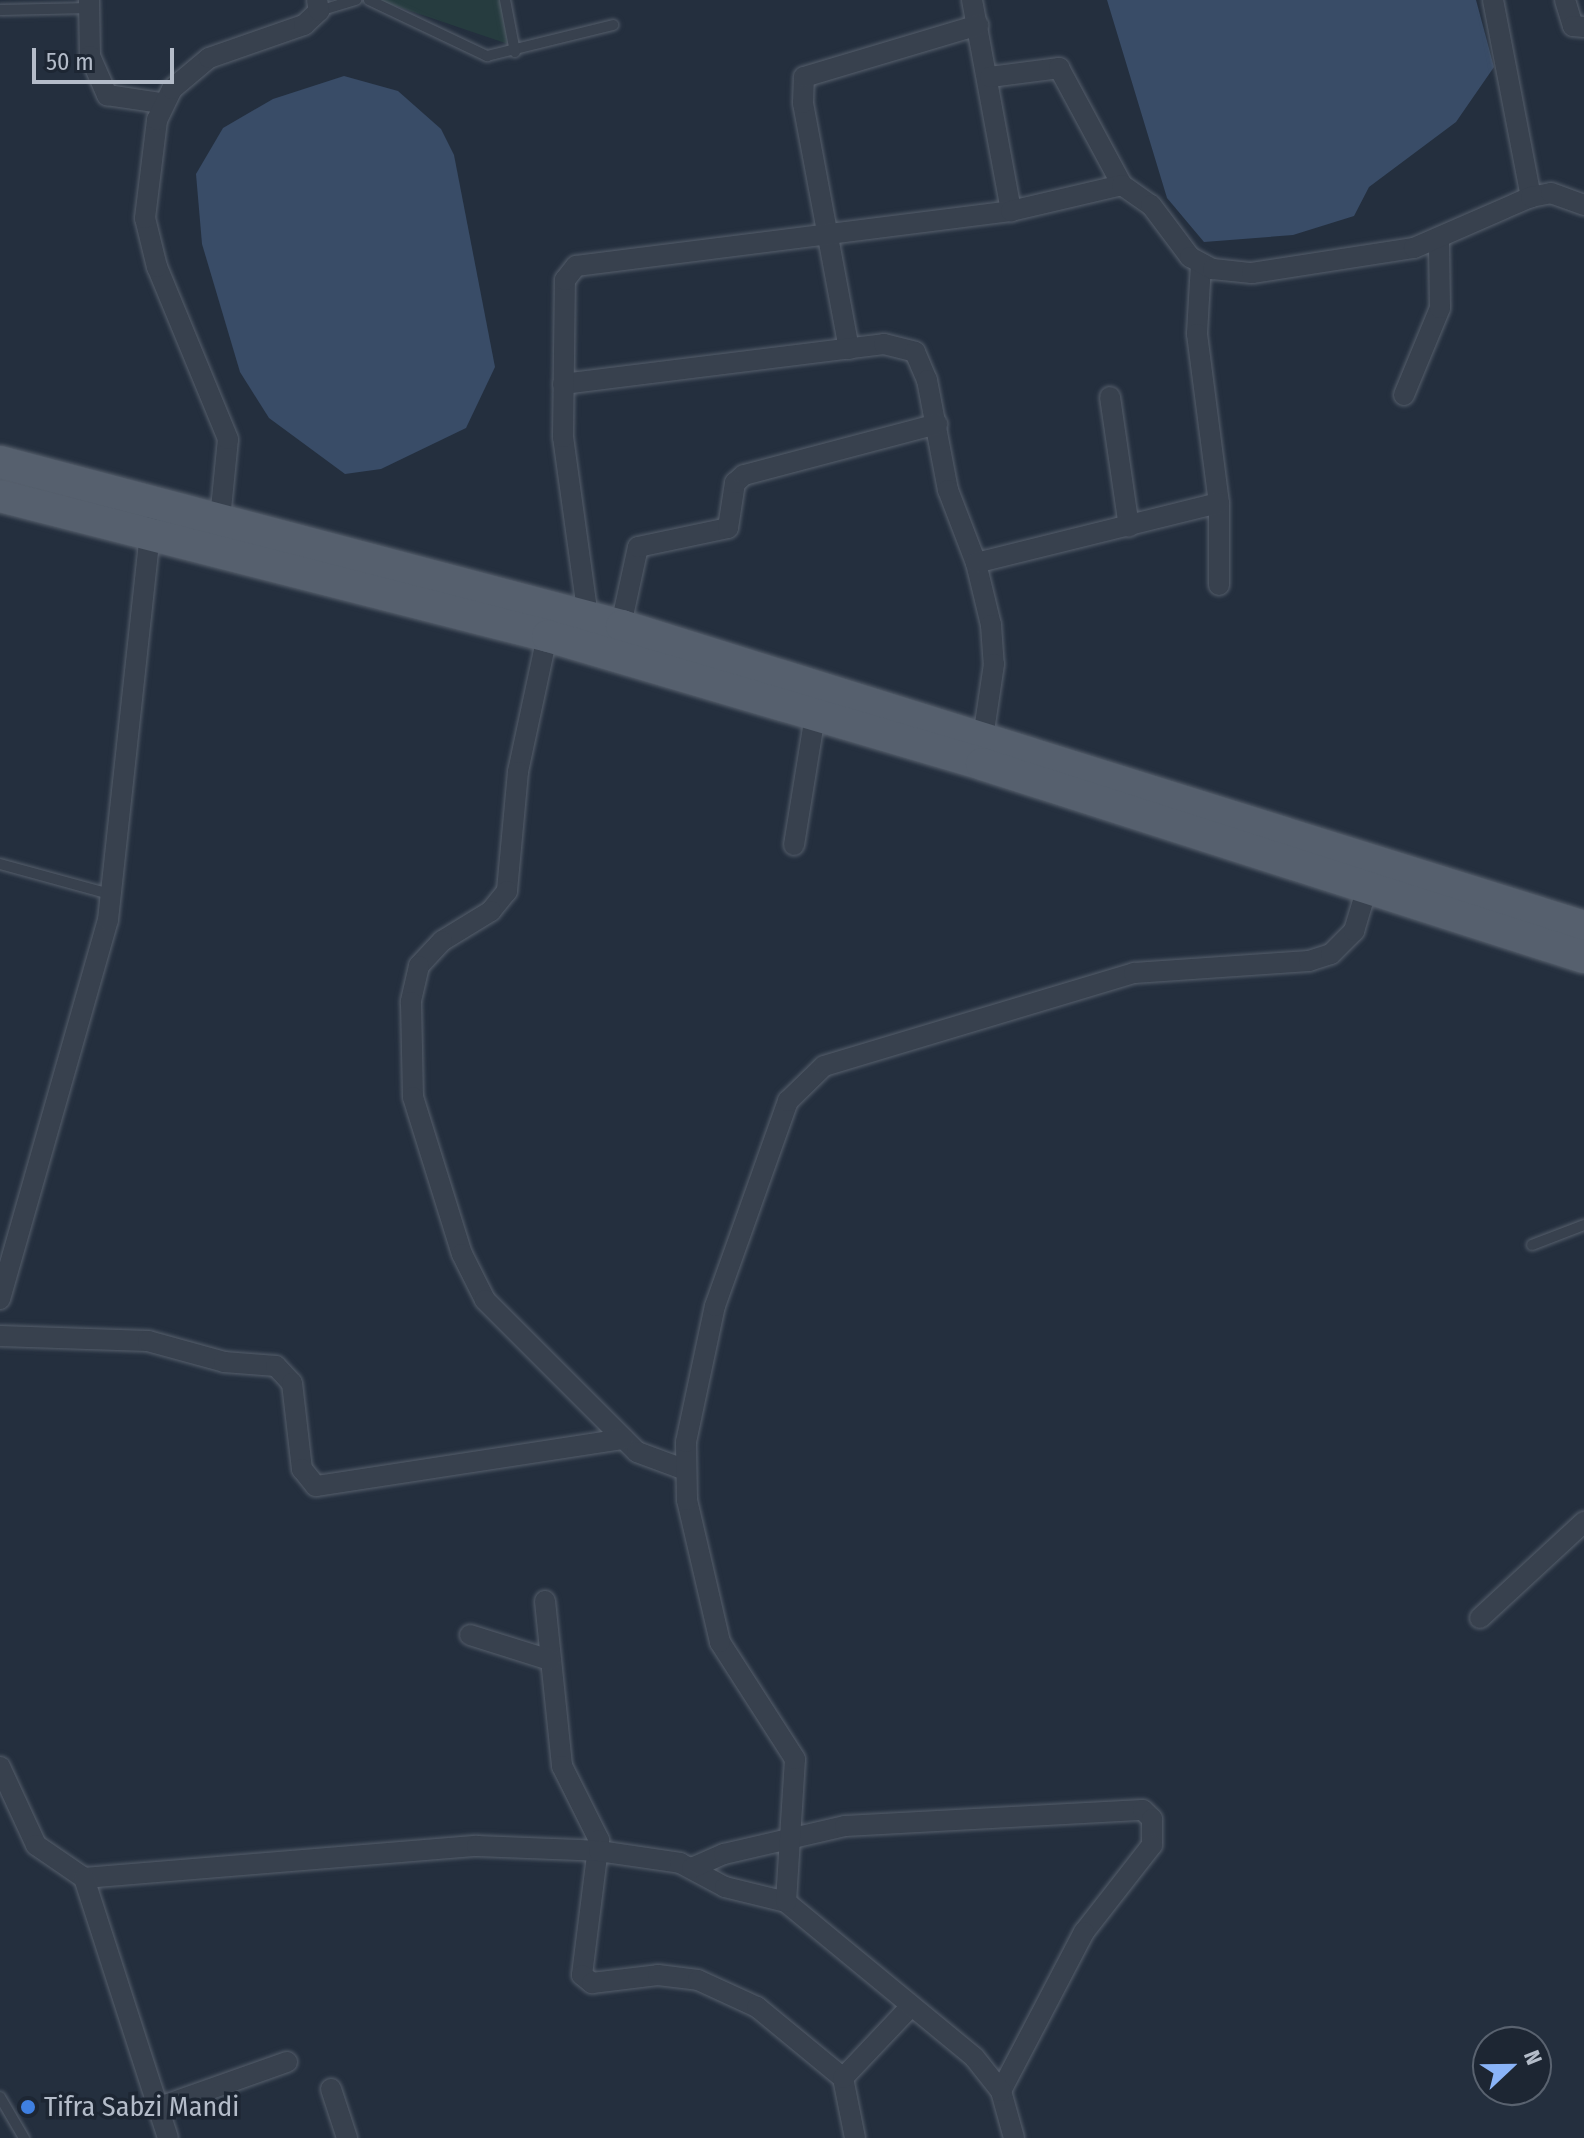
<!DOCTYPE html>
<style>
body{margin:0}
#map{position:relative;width:1584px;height:2138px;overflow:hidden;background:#242f3e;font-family:"Fira Sans Condensed",sans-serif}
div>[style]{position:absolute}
.green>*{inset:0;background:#263c3f}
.water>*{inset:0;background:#394c67}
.roads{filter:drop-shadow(0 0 2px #565f6c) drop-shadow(0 0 2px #565f6c)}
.service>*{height:10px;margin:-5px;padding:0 5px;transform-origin:5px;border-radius:5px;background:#38414e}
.minor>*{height:20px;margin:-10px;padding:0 10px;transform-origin:10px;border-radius:10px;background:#38414e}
.primary>*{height:32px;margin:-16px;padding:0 16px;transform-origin:16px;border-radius:16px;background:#56606e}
.dots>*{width:22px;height:22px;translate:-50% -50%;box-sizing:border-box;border:4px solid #1d2633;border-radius:50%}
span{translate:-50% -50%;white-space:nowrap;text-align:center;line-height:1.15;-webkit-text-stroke:7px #1d2633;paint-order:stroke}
.poi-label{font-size:28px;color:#b4bcc9}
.left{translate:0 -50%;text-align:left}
.north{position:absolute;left:1472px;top:2026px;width:80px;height:80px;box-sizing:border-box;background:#1d2633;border:2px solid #59626f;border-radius:50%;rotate:68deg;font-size:22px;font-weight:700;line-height:32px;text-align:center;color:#b4bcc9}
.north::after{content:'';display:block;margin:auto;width:28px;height:36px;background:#8ab4f8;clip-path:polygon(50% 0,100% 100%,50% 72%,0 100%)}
.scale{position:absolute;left:32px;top:48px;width:142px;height:36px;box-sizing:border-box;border:4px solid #b4bcc9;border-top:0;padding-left:10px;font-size:24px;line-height:28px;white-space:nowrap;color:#b4bcc9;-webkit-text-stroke:6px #1d2633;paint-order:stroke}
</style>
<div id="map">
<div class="green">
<i style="clip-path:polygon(378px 0,500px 0,508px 44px)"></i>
</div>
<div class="water">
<i style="clip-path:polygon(1107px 0,1476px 0,1494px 67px,1456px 122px,1369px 187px,1354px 216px,1293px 235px,1204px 242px,1167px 198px)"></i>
<i style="clip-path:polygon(344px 76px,398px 91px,441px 129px,454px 155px,495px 367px,466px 428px,381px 469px,345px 474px,269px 418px,240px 372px,202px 244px,196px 174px,223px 128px,273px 99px)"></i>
</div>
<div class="roads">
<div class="service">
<i style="left:369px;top:0;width:131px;rotate:25.4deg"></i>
<i style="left:487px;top:56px;width:130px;rotate:-13.8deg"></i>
<i style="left:505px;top:0;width:53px;rotate:79.1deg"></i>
<i style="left:0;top:10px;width:90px;rotate:-1.3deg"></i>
<i style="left:319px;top:11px;width:39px;rotate:-17deg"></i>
<i style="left:0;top:864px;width:117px;rotate:15.3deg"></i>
<i style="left:1532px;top:1245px;width:56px;rotate:-21deg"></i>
<i style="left:0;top:2097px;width:48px;rotate:59.7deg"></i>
</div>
<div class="minor">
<i style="left:89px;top:0;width:56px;rotate:89deg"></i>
<i style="left:90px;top:56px;width:43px;rotate:66.4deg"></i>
<i style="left:107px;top:95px;width:55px;rotate:8.4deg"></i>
<i style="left:972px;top:0;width:215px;rotate:79.5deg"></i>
<i style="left:1493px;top:0;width:201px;rotate:79.1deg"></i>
<i style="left:1565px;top:0;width:27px;rotate:73deg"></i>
<i style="left:1573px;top:26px;width:11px;rotate:5deg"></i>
<i style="left:990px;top:77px;width:70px;rotate:-7.4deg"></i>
<i style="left:1059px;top:68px;width:133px;rotate:61.7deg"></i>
<i style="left:1201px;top:264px;width:70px;rotate:93.3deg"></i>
<i style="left:1197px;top:334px;width:170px;rotate:82.6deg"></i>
<i style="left:1219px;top:503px;width:82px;rotate:90deg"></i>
<i style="left:849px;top:349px;width:250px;rotate:-100.6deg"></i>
<i style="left:803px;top:103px;width:26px;rotate:-88deg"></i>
<i style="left:804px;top:77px;width:182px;rotate:-16.6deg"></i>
<i style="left:563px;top:384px;width:323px;rotate:-7.1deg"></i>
<i style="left:884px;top:344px;width:32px;rotate:14deg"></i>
<i style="left:915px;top:352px;width:30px;rotate:67deg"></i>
<i style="left:927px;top:380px;width:112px;rotate:79.2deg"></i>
<i style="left:948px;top:490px;width:78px;rotate:69deg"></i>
<i style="left:976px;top:563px;width:64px;rotate:76.4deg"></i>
<i style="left:991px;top:625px;width:39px;rotate:86deg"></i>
<i style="left:994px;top:664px;width:75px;rotate:98.5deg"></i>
<i style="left:1404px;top:395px;width:94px;rotate:-67.5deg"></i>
<i style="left:1440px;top:308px;width:67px;rotate:-90.9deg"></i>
<i style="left:1110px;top:397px;width:131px;rotate:81.7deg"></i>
<i style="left:220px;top:519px;width:80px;rotate:-84.3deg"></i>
<i style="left:228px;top:439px;width:186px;rotate:-112.4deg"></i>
<i style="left:157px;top:267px;width:50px;rotate:-103.8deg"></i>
<i style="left:145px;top:218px;width:99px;rotate:-83deg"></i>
<i style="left:157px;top:120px;width:34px;rotate:-64deg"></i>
<i style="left:172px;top:89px;width:48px;rotate:-40deg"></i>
<i style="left:209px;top:58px;width:101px;rotate:-19.2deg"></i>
<i style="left:304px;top:25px;width:21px;rotate:-43deg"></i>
<i style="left:319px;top:11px;width:11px;rotate:-100deg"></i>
<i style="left:976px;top:563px;width:250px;rotate:-13.9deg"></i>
<i style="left:588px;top:617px;width:182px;rotate:-97.9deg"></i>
<i style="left:563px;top:437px;width:157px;rotate:-89.3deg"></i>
<i style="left:565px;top:280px;width:18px;rotate:-52deg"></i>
<i style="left:576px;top:266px;width:438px;rotate:-7.2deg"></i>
<i style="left:1011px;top:211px;width:114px;rotate:-13.2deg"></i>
<i style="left:1122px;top:185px;width:35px;rotate:35deg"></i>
<i style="left:1151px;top:205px;width:65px;rotate:53.1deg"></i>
<i style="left:1190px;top:257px;width:26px;rotate:28deg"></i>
<i style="left:1213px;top:269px;width:39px;rotate:6deg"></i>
<i style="left:1252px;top:273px;width:164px;rotate:-8.8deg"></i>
<i style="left:1414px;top:248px;width:128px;rotate:-23.6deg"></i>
<i style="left:1531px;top:197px;width:20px;rotate:-11deg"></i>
<i style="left:1551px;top:193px;width:35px;rotate:20deg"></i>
<i style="left:549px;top:627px;width:148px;rotate:102.1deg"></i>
<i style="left:518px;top:772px;width:120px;rotate:95.3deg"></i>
<i style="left:507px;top:891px;width:26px;rotate:129deg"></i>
<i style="left:491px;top:911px;width:57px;rotate:148.5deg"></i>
<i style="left:442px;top:941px;width:34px;rotate:133deg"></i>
<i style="left:419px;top:966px;width:37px;rotate:103deg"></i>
<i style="left:411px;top:1002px;width:95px;rotate:88.8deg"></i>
<i style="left:413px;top:1097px;width:164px;rotate:72.7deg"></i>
<i style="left:462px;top:1254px;width:51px;rotate:63.4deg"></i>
<i style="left:485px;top:1300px;width:215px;rotate:45deg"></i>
<i style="left:637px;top:1452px;width:49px;rotate:20.3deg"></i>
<i style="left:619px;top:634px;width:89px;rotate:-77.7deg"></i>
<i style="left:638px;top:547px;width:92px;rotate:-11.9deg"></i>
<i style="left:728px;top:528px;width:46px;rotate:-81.2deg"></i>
<i style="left:735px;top:483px;width:12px;rotate:-42deg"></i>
<i style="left:744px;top:475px;width:200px;rotate:-14.8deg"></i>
<i style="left:794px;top:845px;width:131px;rotate:-80.8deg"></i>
<i style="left:0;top:1299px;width:394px;rotate:-74.1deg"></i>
<i style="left:108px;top:920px;width:396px;rotate:-83.8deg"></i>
<i style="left:0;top:1336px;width:148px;rotate:1.9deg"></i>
<i style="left:148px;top:1341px;width:79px;rotate:15.4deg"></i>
<i style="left:224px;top:1362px;width:52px;rotate:4.4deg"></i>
<i style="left:276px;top:1366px;width:23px;rotate:47deg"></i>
<i style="left:292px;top:1383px;width:87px;rotate:83.4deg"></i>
<i style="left:302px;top:1469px;width:22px;rotate:51deg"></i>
<i style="left:316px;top:1486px;width:311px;rotate:-8.7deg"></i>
<i style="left:545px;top:1601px;width:166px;rotate:84.1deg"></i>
<i style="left:562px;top:1766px;width:83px;rotate:63.4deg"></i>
<i style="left:599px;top:1840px;width:136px;rotate:97.2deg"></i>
<i style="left:582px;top:1975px;width:13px;rotate:39deg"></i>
<i style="left:592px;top:1983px;width:66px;rotate:-6.9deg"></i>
<i style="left:658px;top:1975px;width:40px;rotate:7.1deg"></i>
<i style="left:698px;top:1980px;width:65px;rotate:24.6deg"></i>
<i style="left:757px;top:2007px;width:112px;rotate:39.5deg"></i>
<i style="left:843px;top:2078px;width:61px;rotate:78.7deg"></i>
<i style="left:1480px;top:1618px;width:142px;rotate:-42.7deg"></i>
<i style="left:470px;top:1635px;width:84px;rotate:17.4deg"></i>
<i style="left:0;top:1767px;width:86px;rotate:65.2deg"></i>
<i style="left:36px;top:1845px;width:58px;rotate:34.5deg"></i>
<i style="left:84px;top:1878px;width:394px;rotate:-4.7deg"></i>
<i style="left:477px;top:1846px;width:122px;rotate:2.3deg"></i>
<i style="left:599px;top:1851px;width:82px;rotate:8.4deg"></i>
<i style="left:680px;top:1863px;width:51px;rotate:28.1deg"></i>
<i style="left:725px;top:1887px;width:63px;rotate:13.8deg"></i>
<i style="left:692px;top:1868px;width:35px;rotate:-24deg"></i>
<i style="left:724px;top:1854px;width:124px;rotate:-13deg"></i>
<i style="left:845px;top:1826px;width:298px;rotate:-3.1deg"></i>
<i style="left:1143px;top:1810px;width:13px;rotate:45deg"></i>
<i style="left:1152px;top:1819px;width:26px;rotate:90deg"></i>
<i style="left:1152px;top:1845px;width:110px;rotate:128deg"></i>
<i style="left:1084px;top:1932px;width:179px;rotate:117.6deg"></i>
<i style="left:84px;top:1878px;width:273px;rotate:72.1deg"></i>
<i style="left:843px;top:2078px;width:99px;rotate:-46.6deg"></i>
<i style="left:331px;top:2089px;width:52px;rotate:71.9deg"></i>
<i style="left:157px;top:2108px;width:138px;rotate:-19.5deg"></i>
<i style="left:1014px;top:2138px;width:49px;rotate:-105.5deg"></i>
<i style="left:1001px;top:2091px;width:43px;rotate:-128.5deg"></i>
<i style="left:974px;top:2057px;width:244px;rotate:-140.5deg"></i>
<i style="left:786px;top:1902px;width:143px;rotate:-86.4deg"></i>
<i style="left:795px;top:1759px;width:139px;rotate:-122.7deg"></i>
<i style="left:720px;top:1642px;width:146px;rotate:-103.1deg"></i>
<i style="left:687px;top:1500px;width:58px;rotate:-91deg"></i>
<i style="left:686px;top:1442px;width:139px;rotate:-78deg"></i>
<i style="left:715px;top:1306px;width:218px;rotate:-70.4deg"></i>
<i style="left:788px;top:1101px;width:50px;rotate:-44.2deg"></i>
<i style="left:824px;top:1066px;width:324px;rotate:-16.7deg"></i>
<i style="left:1134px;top:973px;width:175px;rotate:-3.9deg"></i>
<i style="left:1309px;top:961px;width:23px;rotate:-18deg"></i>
<i style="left:1331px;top:954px;width:33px;rotate:-45deg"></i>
<i style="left:1354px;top:931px;width:45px;rotate:-73.2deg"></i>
</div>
<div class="primary">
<i style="left:0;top:462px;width:643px;rotate:14.77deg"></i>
<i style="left:622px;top:626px;width:1008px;rotate:17.37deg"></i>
<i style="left:0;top:496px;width:566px;rotate:14.33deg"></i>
<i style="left:548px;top:636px;width:452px;rotate:16.4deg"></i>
<i style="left:982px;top:764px;width:632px;rotate:17.78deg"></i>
</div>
</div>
<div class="dots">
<i style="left:28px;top:2107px;background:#3f7fe0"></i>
</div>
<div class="poi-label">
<span class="left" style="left:44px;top:2107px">Tifra Sabzi Mandi</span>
</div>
<div class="north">N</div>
<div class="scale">50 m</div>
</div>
